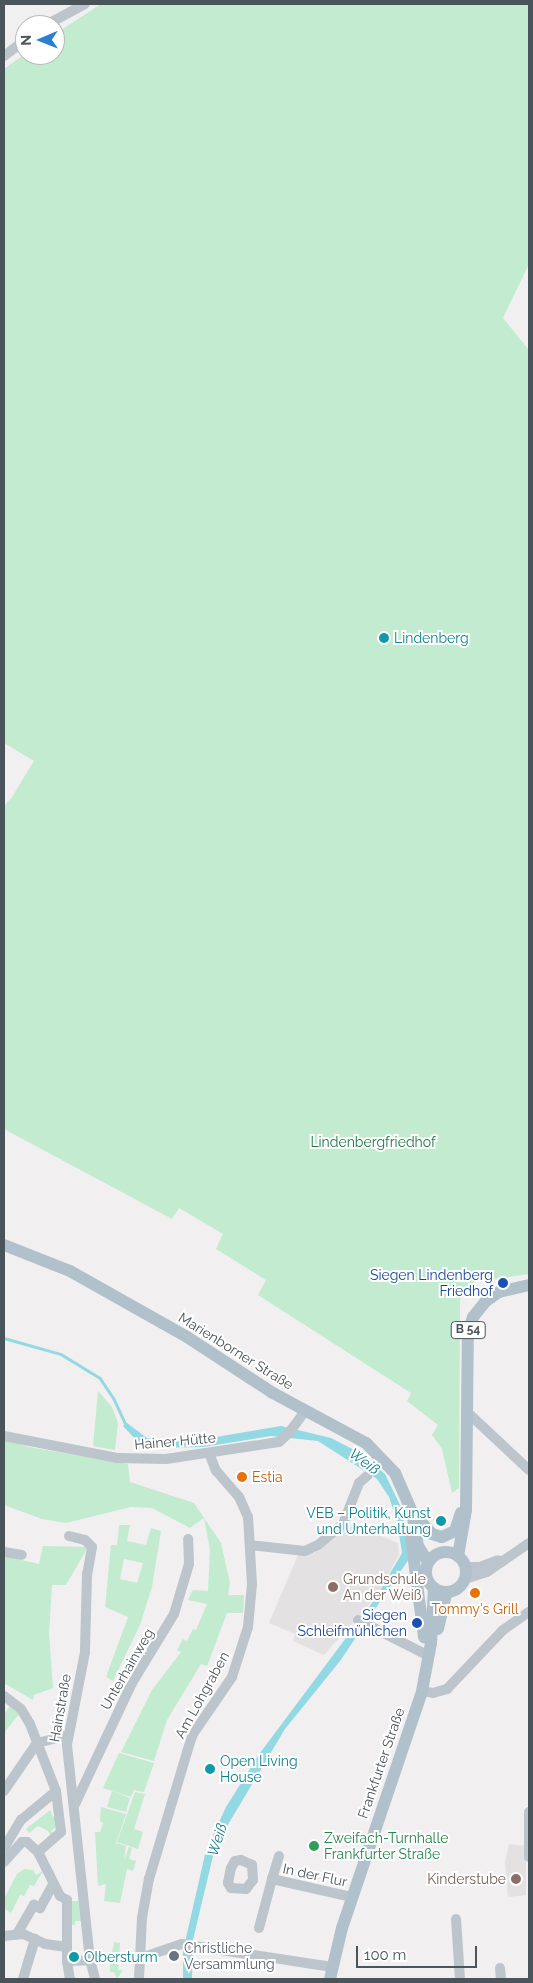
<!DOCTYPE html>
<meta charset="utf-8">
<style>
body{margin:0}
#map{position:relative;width:533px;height:1983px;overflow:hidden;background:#f2eff0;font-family:Raleway,sans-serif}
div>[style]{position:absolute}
.education>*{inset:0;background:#e3e1e1}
.green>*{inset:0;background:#c2ebcf}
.water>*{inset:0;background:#93d9e4}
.stream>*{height:2.5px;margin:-1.25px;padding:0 1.25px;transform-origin:1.25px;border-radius:1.25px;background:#93d9e4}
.minor>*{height:10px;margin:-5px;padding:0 5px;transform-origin:5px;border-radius:5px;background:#bcc5cb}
.major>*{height:12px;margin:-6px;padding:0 6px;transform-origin:6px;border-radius:6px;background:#b1c1cc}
.major>.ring{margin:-6px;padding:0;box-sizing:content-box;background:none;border:12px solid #b1c1cc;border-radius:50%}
.dots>*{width:14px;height:14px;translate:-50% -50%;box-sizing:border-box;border:2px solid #fff;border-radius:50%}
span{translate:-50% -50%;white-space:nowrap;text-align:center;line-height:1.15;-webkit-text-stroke:4px #fff;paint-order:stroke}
.shield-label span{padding:1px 4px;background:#fff;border:1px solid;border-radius:4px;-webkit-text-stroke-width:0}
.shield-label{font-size:12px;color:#49545b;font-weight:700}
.culture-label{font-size:14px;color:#0d838f}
.left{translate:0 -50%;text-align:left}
.right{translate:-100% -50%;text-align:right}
.park-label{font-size:14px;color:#1f7745}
.transit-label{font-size:14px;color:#164399}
.street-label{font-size:14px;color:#49545b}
.food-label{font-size:14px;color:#c56008}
.education-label{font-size:14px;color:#785e54}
.leisure-label{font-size:14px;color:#27864d}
.worship-label{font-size:14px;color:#5b616d}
.water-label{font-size:15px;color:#188090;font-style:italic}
.frame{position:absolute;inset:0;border:5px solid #49545b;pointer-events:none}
.north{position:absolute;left:15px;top:15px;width:50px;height:50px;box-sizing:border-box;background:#fff;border:1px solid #b6bbbd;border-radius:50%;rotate:269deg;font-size:14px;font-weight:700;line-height:20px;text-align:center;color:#49545b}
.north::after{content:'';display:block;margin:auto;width:18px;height:22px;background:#297fd2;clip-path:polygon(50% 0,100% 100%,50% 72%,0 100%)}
.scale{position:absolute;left:356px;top:1946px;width:121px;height:22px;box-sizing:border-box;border:2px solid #49545b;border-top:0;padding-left:6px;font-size:15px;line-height:18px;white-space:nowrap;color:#49545b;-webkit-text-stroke:4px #fff;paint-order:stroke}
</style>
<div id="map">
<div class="education">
<i style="clip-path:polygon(352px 1524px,398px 1543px,399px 1555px,375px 1598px,324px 1655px,293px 1641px,295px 1634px,269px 1623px,298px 1555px,314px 1553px,346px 1528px,349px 1529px)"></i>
<i style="clip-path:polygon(509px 1844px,526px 1846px,526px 1895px,508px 1897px,505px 1862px)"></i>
</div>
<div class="green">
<i style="clip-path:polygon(101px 4px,529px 4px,529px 264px,503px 318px,529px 350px,529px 1274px,494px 1279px,490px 1276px,475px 1282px,463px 1293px,460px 1301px,459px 1488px,452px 1493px,442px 1449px,432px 1435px,438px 1425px,407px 1401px,411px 1393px,258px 1295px,266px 1280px,216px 1249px,223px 1234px,179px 1208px,172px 1219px,4px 1129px,4px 806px,12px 797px,34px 761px,4px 743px,4px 69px,25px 54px,55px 55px,55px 34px)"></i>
<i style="clip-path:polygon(98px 1391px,112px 1407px,118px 1423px,115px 1450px,93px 1446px)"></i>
<i style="clip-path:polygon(4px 1439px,29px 1447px,128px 1464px,130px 1482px,194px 1503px,221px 1543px,230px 1583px,228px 1595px,244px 1595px,243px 1613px,227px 1613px,207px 1666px,201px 1664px,167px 1720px,154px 1761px,121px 1752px,152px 1690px,181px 1652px,177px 1650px,183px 1639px,187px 1641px,193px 1629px,196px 1630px,207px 1604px,188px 1600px,193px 1590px,208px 1591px,210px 1550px,204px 1518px,190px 1528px,152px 1508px,131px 1507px,66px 1523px,42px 1519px,4px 1505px)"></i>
<i style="clip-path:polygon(evenodd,119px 1525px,130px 1525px,127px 1541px,146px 1545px,151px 1528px,161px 1531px,152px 1587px,140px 1625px,113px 1681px,106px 1677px,128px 1617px,105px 1607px,111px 1545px,117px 1545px,119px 1525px,124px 1559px,143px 1563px,137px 1583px,120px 1579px,124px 1559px)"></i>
<i style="clip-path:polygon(43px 1546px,88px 1547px,66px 1585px,52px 1585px,49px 1633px,53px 1688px,34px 1695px,33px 1700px,4px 1683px,4px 1556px,39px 1564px)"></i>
<i style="clip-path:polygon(10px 1706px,19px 1714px,4px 1733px,4px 1714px)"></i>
<i style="clip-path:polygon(119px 1753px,154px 1763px,144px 1792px,134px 1790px,131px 1797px,103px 1788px)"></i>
<i style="clip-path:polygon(112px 1791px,130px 1798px,126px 1812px,107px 1807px)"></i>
<i style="clip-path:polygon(135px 1792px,145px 1794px,134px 1829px,143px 1832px,138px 1849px,117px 1842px)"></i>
<i style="clip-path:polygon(101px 1807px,126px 1814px,115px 1846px,117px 1843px,126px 1846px,124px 1860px,129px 1847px,132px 1848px,129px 1859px,136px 1861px,133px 1871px,127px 1869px,120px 1903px,104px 1901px,106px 1884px,98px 1886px,95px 1832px,100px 1832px,103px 1823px,100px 1821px)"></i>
<i style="clip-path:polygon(50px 1810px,53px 1817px,58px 1815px,56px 1827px,51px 1831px,54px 1834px,51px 1836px,48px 1831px,38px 1826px,29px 1833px,26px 1829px)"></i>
<i style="clip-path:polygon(24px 1869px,33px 1870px,36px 1875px,43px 1871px,34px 1886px,30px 1885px,24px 1896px,20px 1895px,11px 1913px,4px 1908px,4px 1899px,17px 1874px)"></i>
<i style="clip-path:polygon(71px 1901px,79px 1901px,82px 1921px,75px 1921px,75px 1925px,72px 1925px)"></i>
<i style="clip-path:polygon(114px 1942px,120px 1943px,118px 1970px,123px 1970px,117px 1979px,114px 1972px,110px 1972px,110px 1965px)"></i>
</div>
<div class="water">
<i style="clip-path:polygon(127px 1423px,147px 1438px,162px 1440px,192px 1441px,281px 1426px,331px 1438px,362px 1454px,385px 1474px,401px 1507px,411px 1556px,340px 1661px,285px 1729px,223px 1833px,213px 1856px,193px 1940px,192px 1979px,183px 1979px,183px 1951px,206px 1850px,226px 1807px,260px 1753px,375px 1599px,402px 1553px,397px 1521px,389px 1497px,377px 1479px,318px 1441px,271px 1436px,203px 1447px,155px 1448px,137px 1441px,123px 1426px)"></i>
</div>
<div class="stream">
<i style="left:4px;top:1338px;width:59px;rotate:15.7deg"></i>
<i style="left:61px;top:1354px;width:46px;rotate:31.6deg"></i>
<i style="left:100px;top:1378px;width:25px;rotate:56deg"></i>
<i style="left:114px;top:1399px;width:31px;rotate:65deg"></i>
</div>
<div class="minor">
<i style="left:46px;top:25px;width:44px;rotate:-28.3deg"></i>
<i style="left:4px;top:56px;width:26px;rotate:-37deg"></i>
<i style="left:466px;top:1411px;width:86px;rotate:43.1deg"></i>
<i style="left:4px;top:1436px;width:115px;rotate:11deg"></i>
<i style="left:117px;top:1458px;width:49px;rotate:1.2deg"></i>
<i style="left:166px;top:1459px;width:114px;rotate:-8.6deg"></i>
<i style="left:279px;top:1442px;width:13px;rotate:-42deg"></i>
<i style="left:289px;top:1433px;width:27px;rotate:-54deg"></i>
<i style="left:69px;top:1536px;width:16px;rotate:14deg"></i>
<i style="left:85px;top:1540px;width:10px;rotate:45deg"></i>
<i style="left:92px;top:1547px;width:27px;rotate:100deg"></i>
<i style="left:87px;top:1574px;width:78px;rotate:91.5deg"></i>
<i style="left:85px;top:1652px;width:95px;rotate:101deg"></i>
<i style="left:67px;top:1745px;width:216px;rotate:83.9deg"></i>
<i style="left:90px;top:1960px;width:20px;rotate:75deg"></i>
<i style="left:250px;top:1545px;width:55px;rotate:6.2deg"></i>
<i style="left:305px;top:1551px;width:14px;rotate:-25deg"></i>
<i style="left:318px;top:1545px;width:33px;rotate:-40deg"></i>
<i style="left:343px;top:1524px;width:44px;rotate:-68.7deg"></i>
<i style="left:359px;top:1483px;width:11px;rotate:-41deg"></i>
<i style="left:4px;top:1552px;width:18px;rotate:9deg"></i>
<i style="left:466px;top:1567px;width:14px"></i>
<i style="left:480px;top:1567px;width:19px;rotate:-21deg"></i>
<i style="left:465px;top:1579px;width:23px;rotate:-18deg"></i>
<i style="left:487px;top:1572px;width:51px;rotate:-34.6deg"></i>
<i style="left:358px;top:1620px;width:73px;rotate:26.9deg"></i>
<i style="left:422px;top:1691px;width:11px;rotate:10deg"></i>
<i style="left:433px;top:1693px;width:15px;rotate:-16deg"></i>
<i style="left:447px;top:1689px;width:81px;rotate:-46.5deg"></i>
<i style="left:503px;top:1630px;width:32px;rotate:-35deg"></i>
<i style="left:4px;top:1696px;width:21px;rotate:37deg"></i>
<i style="left:21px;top:1709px;width:17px;rotate:59deg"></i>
<i style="left:30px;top:1724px;width:72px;rotate:68.8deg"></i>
<i style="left:56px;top:1791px;width:41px;rotate:83deg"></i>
<i style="left:61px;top:1832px;width:30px;rotate:139deg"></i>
<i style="left:4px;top:1791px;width:58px;rotate:-55.5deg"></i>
<i style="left:37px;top:1743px;width:32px;rotate:-14deg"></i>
<i style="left:75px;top:1804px;width:134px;rotate:-64.8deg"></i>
<i style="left:132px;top:1683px;width:81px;rotate:-58.7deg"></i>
<i style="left:174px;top:1614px;width:52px;rotate:-73.3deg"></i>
<i style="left:189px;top:1564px;width:25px;rotate:-92deg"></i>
<i style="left:529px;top:1812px;width:45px;rotate:90deg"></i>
<i style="left:4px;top:1848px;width:33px;rotate:-59deg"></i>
<i style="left:21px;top:1820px;width:45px;rotate:-39.6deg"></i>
<i style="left:241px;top:1860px;width:12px;rotate:24deg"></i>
<i style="left:252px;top:1865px;width:15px;rotate:86deg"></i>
<i style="left:253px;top:1880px;width:11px;rotate:128deg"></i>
<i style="left:246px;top:1889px;width:15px;rotate:-176deg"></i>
<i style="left:231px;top:1888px;width:6px;rotate:-121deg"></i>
<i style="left:228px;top:1883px;width:15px;rotate:-79deg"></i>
<i style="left:231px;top:1868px;width:8px;rotate:-60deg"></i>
<i style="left:235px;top:1861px;width:6px;rotate:-9deg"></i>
<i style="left:4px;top:1862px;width:27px;rotate:-48deg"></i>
<i style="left:22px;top:1842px;width:5px"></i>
<i style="left:27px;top:1842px;width:15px;rotate:42deg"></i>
<i style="left:38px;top:1852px;width:49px;rotate:63.4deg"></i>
<i style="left:60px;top:1896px;width:8px;rotate:30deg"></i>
<i style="left:67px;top:1900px;width:61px;rotate:90deg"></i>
<i style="left:67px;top:1961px;width:18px;rotate:81deg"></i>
<i style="left:272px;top:1879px;width:24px;rotate:-73deg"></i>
<i style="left:456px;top:1919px;width:60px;rotate:86.2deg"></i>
<i style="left:259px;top:1928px;width:51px;rotate:-75.1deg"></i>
<i style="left:272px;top:1879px;width:82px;rotate:12.7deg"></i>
<i style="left:17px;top:1934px;width:34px;rotate:-60deg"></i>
<i style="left:34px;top:1905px;width:7px;rotate:27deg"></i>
<i style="left:40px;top:1908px;width:26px;rotate:-61deg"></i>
<i style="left:4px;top:1936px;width:19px;rotate:-6deg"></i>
<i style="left:23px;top:1934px;width:24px;rotate:24deg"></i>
<i style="left:45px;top:1944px;width:22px;rotate:8deg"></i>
<i style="left:141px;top:1958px;width:43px;rotate:-18.9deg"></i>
<i style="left:182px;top:1944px;width:152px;rotate:8.7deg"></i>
<i style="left:67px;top:1961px;width:23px;rotate:-2deg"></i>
<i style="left:500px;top:1968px;width:11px;rotate:85deg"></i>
<i style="left:23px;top:1979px;width:42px;rotate:-73.3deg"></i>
<i style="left:139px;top:1979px;width:61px;rotate:-87.2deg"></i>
<i style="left:142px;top:1918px;width:40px;rotate:-80deg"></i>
<i style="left:149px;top:1879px;width:133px;rotate:-73.3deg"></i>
<i style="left:187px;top:1752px;width:19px;rotate:-72deg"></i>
<i style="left:193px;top:1734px;width:69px;rotate:-55.6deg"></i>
<i style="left:232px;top:1677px;width:52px;rotate:-72.3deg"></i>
<i style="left:248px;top:1627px;width:43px;rotate:-84.7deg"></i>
<i style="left:252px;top:1584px;width:67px;rotate:-93.4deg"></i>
<i style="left:248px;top:1517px;width:22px;rotate:-114deg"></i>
<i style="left:239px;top:1497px;width:35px;rotate:-131deg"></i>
<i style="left:216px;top:1471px;width:19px;rotate:-111deg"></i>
</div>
<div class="major">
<i style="left:4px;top:1245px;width:71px;rotate:21.5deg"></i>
<i style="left:70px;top:1271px;width:134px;rotate:29.4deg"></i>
<i style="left:187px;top:1337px;width:103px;rotate:33.1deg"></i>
<i style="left:273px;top:1393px;width:106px;rotate:28.3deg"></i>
<i style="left:366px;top:1443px;width:42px;rotate:46deg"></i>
<i style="left:395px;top:1473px;width:43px;rotate:66.4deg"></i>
<i style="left:412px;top:1512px;width:35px;rotate:80deg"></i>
<i style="left:418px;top:1546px;width:19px;rotate:58deg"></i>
<i style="left:413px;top:1513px;width:28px;rotate:48deg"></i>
<i style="left:432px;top:1534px;width:10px;rotate:17deg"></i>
<i style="left:442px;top:1537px;width:14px;rotate:-25deg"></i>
<i style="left:455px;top:1531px;width:19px;rotate:-72deg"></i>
<i style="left:411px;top:1538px;width:100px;rotate:82.5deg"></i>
<i class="ring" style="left:426px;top:1552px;width:28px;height:28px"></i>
<i style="left:458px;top:1556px;width:47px;rotate:-80.1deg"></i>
<i style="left:466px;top:1510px;width:179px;rotate:-89.4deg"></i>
<i style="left:468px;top:1331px;width:15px;rotate:-70deg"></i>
<i style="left:473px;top:1317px;width:21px;rotate:-51deg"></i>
<i style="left:486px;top:1301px;width:16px;rotate:-35deg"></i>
<i style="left:499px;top:1292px;width:31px;rotate:-13deg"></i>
<i style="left:438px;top:1629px;width:37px;rotate:-77deg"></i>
<i style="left:330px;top:1979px;width:52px;rotate:-76.8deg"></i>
<i style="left:342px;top:1928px;width:250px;rotate:-71.3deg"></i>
<i style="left:422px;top:1691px;width:49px;rotate:-79.4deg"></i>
<i style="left:431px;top:1643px;width:55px;rotate:-86.9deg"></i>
</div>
<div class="dots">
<i style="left:384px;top:638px;background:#0f9aa8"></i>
<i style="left:503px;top:1283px;background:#1a4fb4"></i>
<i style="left:242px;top:1477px;background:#e8710a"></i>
<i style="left:441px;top:1521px;background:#0f9aa8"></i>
<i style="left:333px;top:1587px;background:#8d6e63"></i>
<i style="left:475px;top:1593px;background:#e8710a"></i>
<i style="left:417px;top:1623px;background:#1a4fb4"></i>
<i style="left:210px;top:1769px;background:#0f9aa8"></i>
<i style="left:314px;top:1846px;background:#2e9e5b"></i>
<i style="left:516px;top:1879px;background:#8d6e63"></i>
<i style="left:174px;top:1956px;background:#6b7280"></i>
<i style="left:74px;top:1957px;background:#0f9aa8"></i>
</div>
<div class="shield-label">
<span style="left:468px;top:1330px">B 54</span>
</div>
<div class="culture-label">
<span class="left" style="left:394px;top:638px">Lindenberg</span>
<span class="right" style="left:431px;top:1521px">VEB – Politik, Kunst<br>und Unterhaltung</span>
<span class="left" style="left:220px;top:1769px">Open Living<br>House</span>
<span class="left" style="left:84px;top:1957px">Olbersturm</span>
</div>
<div class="park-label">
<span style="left:373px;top:1142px">Lindenbergfriedhof</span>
</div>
<div class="transit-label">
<span class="right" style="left:493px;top:1283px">Siegen Lindenberg<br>Friedhof</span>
<span class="right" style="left:407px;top:1623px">Siegen<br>Schleifmühlchen</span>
</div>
<div class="street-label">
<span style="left:236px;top:1351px;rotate:32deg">Marienborner Straße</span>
<span style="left:175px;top:1441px;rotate:-5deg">Hainer Hütte</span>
<span style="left:127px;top:1669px;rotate:-60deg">Unterhainweg</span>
<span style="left:202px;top:1695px;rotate:-61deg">Am Lohgraben</span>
<span style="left:60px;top:1708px;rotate:-80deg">Hainstraße</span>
<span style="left:381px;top:1763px;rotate:-71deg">Frankfurter Straße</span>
<span style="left:315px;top:1875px;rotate:12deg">In der Flur</span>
</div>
<div class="food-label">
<span class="left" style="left:252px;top:1477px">Estia</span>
<span style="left:475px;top:1609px">Tommy's Grill</span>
</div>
<div class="education-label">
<span class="left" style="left:343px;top:1587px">Grundschule<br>An der Weiß</span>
<span class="right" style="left:506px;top:1879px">Kinderstube</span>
</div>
<div class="leisure-label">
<span class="left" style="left:324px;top:1846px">Zweifach-Turnhalle<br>Frankfurter Straße</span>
</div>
<div class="worship-label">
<span class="left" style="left:184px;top:1956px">Christliche<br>Versammlung</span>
</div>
<div class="water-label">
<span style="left:364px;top:1462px;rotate:36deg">Weiß</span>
<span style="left:218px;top:1840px;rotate:-72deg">Weiß</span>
</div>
<div class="frame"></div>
<div class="north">N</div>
<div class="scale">100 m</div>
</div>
